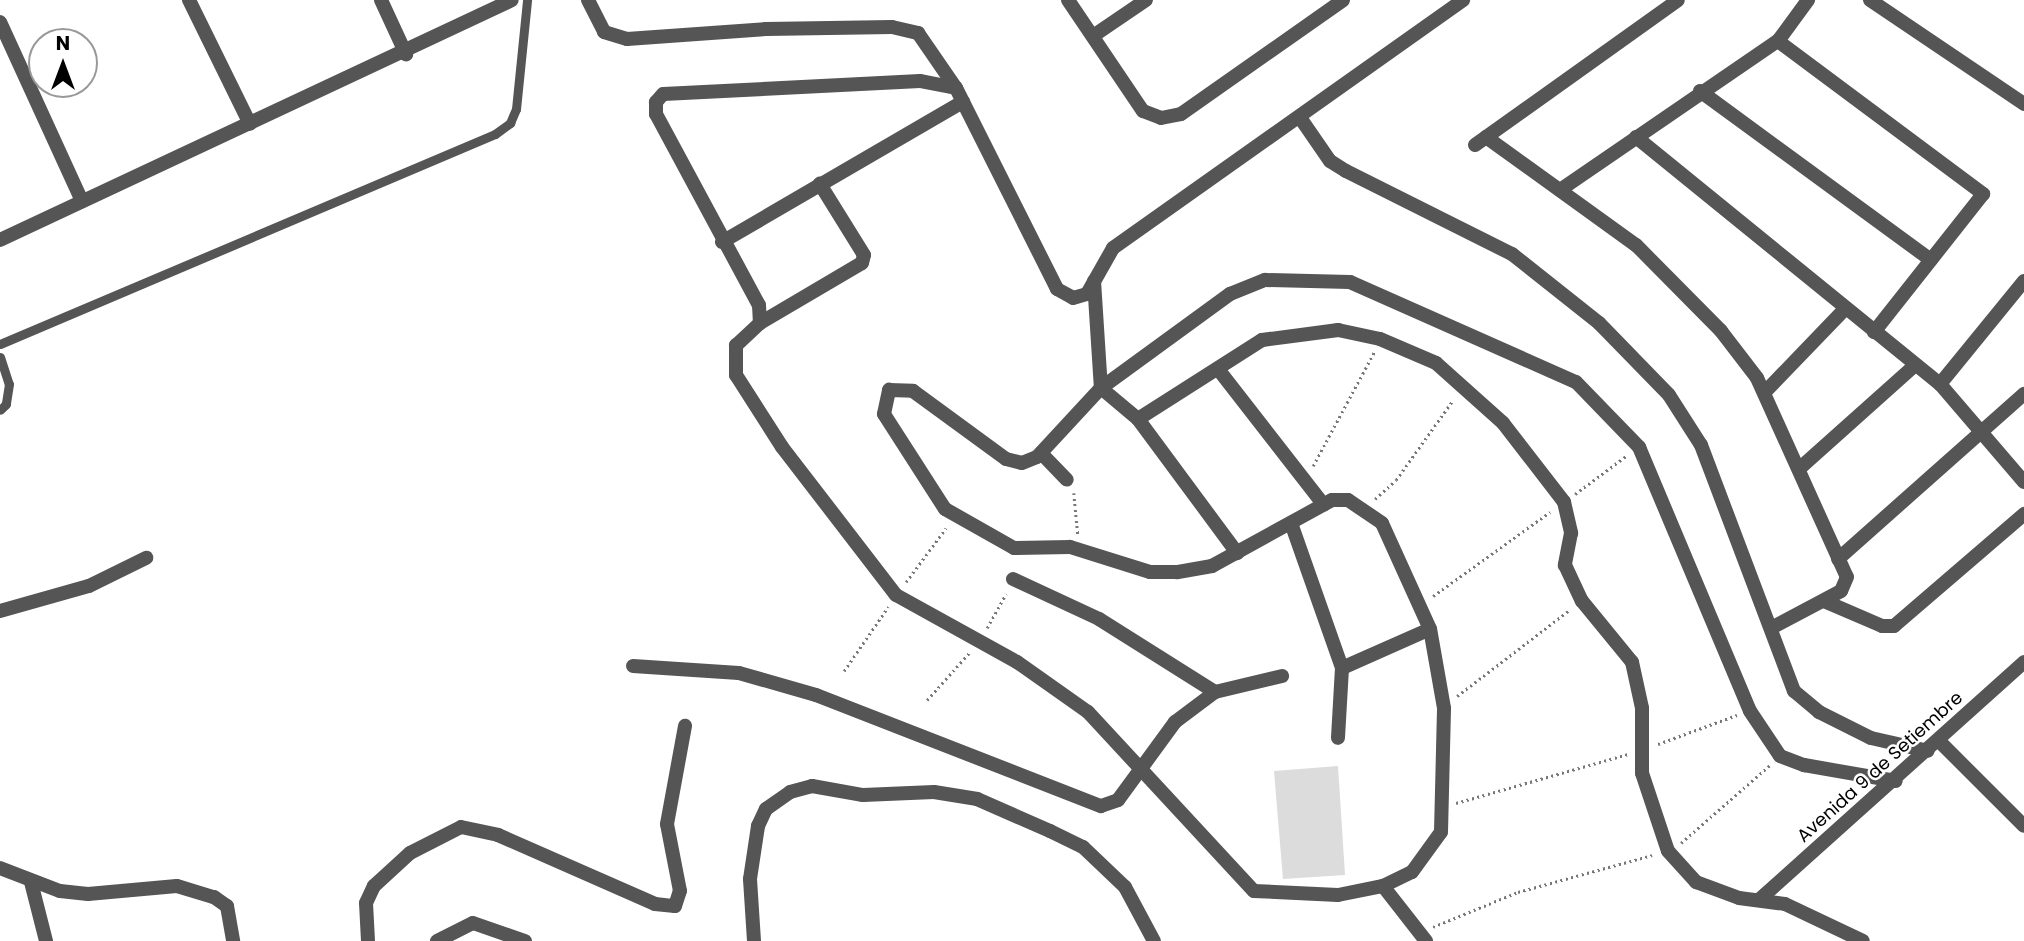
<!DOCTYPE html>
<style>
body{margin:0}
#map{position:relative;width:2024px;height:941px;overflow:hidden;background:#fff;font-family:Poppins,sans-serif}
div>[style]{position:absolute}
.green>*{inset:0;background:#dcdcdc}
.path>*{height:2.5px;margin-top:-1.25px;transform-origin:0;background:repeating-linear-gradient(90deg,#777 0 2px,transparent 0 5.5px)}
.service>*{height:9px;margin:-4.5px;padding:0 4.5px;transform-origin:4.5px;border-radius:4.5px;background:#555}
.minor>*{height:14px;margin:-7px;padding:0 7px;transform-origin:7px;border-radius:7px;background:#555}
.tertiary>*{height:14px;margin:-7px;padding:0 7px;transform-origin:7px;border-radius:7px;background:#555}
span{translate:-50% -50%;white-space:nowrap;text-align:center;line-height:1.15;-webkit-text-stroke:5px #fff;paint-order:stroke}
.street-label{font-size:18px;color:#000}
.north{position:absolute;left:28px;top:28px;width:70px;height:70px;box-sizing:border-box;background:#fff;border:2px solid #999;border-radius:50%;rotate:0deg;font-size:19px;font-weight:700;line-height:28px;text-align:center;color:#000}
.north::after{content:'';display:block;margin:auto;width:24px;height:32px;background:#000;clip-path:polygon(50% 0,100% 100%,50% 72%,0 100%)}
</style>
<div id="map">
<div class="green">
<i style="clip-path:polygon(1338px 766px,1345px 875px,1283px 879px,1274px 771px)"></i>
</div>
<div class="path">
<i style="left:1313px;top:466px;width:129px;rotate:-61.8deg"></i>
<i style="left:1074px;top:493px;width:42px;rotate:84.6deg"></i>
<i style="left:1575px;top:494px;width:64px;rotate:-36.7deg"></i>
<i style="left:1375px;top:499px;width:28px;rotate:-42deg"></i>
<i style="left:1396px;top:480px;width:98px;rotate:-54.5deg"></i>
<i style="left:906px;top:582px;width:67px;rotate:-53.5deg"></i>
<i style="left:1433px;top:596px;width:144px;rotate:-35.7deg"></i>
<i style="left:987px;top:628px;width:39px;rotate:-61deg"></i>
<i style="left:844px;top:671px;width:78px;rotate:-55.5deg"></i>
<i style="left:1457px;top:696px;width:140px;rotate:-37.4deg"></i>
<i style="left:927px;top:700px;width:63px;rotate:-48.2deg"></i>
<i style="left:1658px;top:744px;width:84px;rotate:-20.2deg"></i>
<i style="left:1456px;top:803px;width:179px;rotate:-15.9deg"></i>
<i style="left:1681px;top:843px;width:118px;rotate:-41.2deg"></i>
<i style="left:1433px;top:927px;width:92px;rotate:-22.4deg"></i>
<i style="left:1518px;top:892px;width:139px;rotate:-15.4deg"></i>
</div>
<div class="service">
<i style="left:0;top:344px;width:538px;rotate:-22.99deg"></i>
<i style="left:495px;top:134px;width:19px;rotate:-36deg"></i>
<i style="left:510px;top:123px;width:15px;rotate:-67deg"></i>
<i style="left:516px;top:109px;width:110px;rotate:-84.2deg"></i>
<i style="left:0;top:357px;width:28px;rotate:72deg"></i>
<i style="left:9px;top:384px;width:20px;rotate:99deg"></i>
<i style="left:6px;top:404px;width:8px;rotate:135deg"></i>
</div>
<div class="minor">
<i style="left:189px;top:0;width:138px;rotate:63.8deg"></i>
<i style="left:381px;top:0;width:60px;rotate:65.2deg"></i>
<i style="left:588px;top:0;width:36px;rotate:63deg"></i>
<i style="left:604px;top:32px;width:24px;rotate:17deg"></i>
<i style="left:627px;top:39px;width:139px;rotate:-4.1deg"></i>
<i style="left:766px;top:29px;width:126px;rotate:-0.9deg"></i>
<i style="left:892px;top:27px;width:27px;rotate:13deg"></i>
<i style="left:918px;top:33px;width:67px;rotate:55.4deg"></i>
<i style="left:956px;top:88px;width:225px;rotate:63.3deg"></i>
<i style="left:1057px;top:289px;width:18px;rotate:29deg"></i>
<i style="left:1073px;top:298px;width:15px;rotate:-16deg"></i>
<i style="left:1087px;top:294px;width:53px;rotate:-60.5deg"></i>
<i style="left:1113px;top:248px;width:429px;rotate:-35.3deg"></i>
<i style="left:1068px;top:0;width:134px;rotate:56deg"></i>
<i style="left:1143px;top:111px;width:19px;rotate:21deg"></i>
<i style="left:1161px;top:118px;width:20px;rotate:-11deg"></i>
<i style="left:1181px;top:114px;width:198px;rotate:-35.1deg"></i>
<i style="left:0;top:22px;width:197px;rotate:65.4deg"></i>
<i style="left:1093px;top:36px;width:64px;rotate:-34.2deg"></i>
<i style="left:1778px;top:41px;width:256px;rotate:36.7deg"></i>
<i style="left:1983px;top:194px;width:176px;rotate:128.3deg"></i>
<i style="left:956px;top:88px;width:37px;rotate:-169deg"></i>
<i style="left:920px;top:81px;width:257px;rotate:177.1deg"></i>
<i style="left:663px;top:94px;width:11px;rotate:131deg"></i>
<i style="left:656px;top:102px;width:12px;rotate:90deg"></i>
<i style="left:656px;top:114px;width:217px;rotate:61.7deg"></i>
<i style="left:759px;top:305px;width:18px;rotate:87deg"></i>
<i style="left:760px;top:323px;width:33px;rotate:137deg"></i>
<i style="left:736px;top:345px;width:30px;rotate:90deg"></i>
<i style="left:736px;top:375px;width:85px;rotate:57.4deg"></i>
<i style="left:782px;top:447px;width:187px;rotate:52.4deg"></i>
<i style="left:896px;top:595px;width:138px;rotate:29deg"></i>
<i style="left:1017px;top:662px;width:87px;rotate:35.2deg"></i>
<i style="left:1088px;top:712px;width:244px;rotate:47.2deg"></i>
<i style="left:1254px;top:891px;width:84px;rotate:2.7deg"></i>
<i style="left:1338px;top:895px;width:46px;rotate:-11.3deg"></i>
<i style="left:1383px;top:886px;width:32px;rotate:-26deg"></i>
<i style="left:1412px;top:872px;width:49px;rotate:-54.1deg"></i>
<i style="left:1441px;top:832px;width:124px;rotate:-88.6deg"></i>
<i style="left:1444px;top:708px;width:80px;rotate:-100deg"></i>
<i style="left:1430px;top:629px;width:116px;rotate:-114.4deg"></i>
<i style="left:1382px;top:523px;width:41px;rotate:-145.9deg"></i>
<i style="left:1348px;top:500px;width:16px;rotate:180deg"></i>
<i style="left:1332px;top:500px;width:137px;rotate:151.2deg"></i>
<i style="left:1212px;top:566px;width:36px;rotate:170deg"></i>
<i style="left:1177px;top:572px;width:27px;rotate:180deg"></i>
<i style="left:1150px;top:572px;width:84px;rotate:-162.6deg"></i>
<i style="left:1070px;top:547px;width:56px;rotate:179deg"></i>
<i style="left:1014px;top:548px;width:79px;rotate:-150.5deg"></i>
<i style="left:945px;top:509px;width:113px;rotate:-122.7deg"></i>
<i style="left:884px;top:414px;width:25px;rotate:-78deg"></i>
<i style="left:889px;top:390px;width:24px;rotate:2deg"></i>
<i style="left:913px;top:391px;width:115px;rotate:36.2deg"></i>
<i style="left:1006px;top:459px;width:16px;rotate:14deg"></i>
<i style="left:1022px;top:463px;width:16px;rotate:-22deg"></i>
<i style="left:1037px;top:457px;width:94px;rotate:-47.2deg"></i>
<i style="left:1101px;top:388px;width:160px;rotate:-36.1deg"></i>
<i style="left:1230px;top:294px;width:38px;rotate:-22deg"></i>
<i style="left:1265px;top:280px;width:85px;rotate:1.3deg"></i>
<i style="left:1350px;top:282px;width:247px;rotate:23.9deg"></i>
<i style="left:1576px;top:382px;width:91px;rotate:45.9deg"></i>
<i style="left:1639px;top:447px;width:286px;rotate:67.2deg"></i>
<i style="left:1750px;top:711px;width:54px;rotate:56.3deg"></i>
<i style="left:1780px;top:756px;width:26px;rotate:21deg"></i>
<i style="left:1804px;top:765px;width:93px;rotate:9.9deg"></i>
<i style="left:1700px;top:91px;width:286px;rotate:36.2deg"></i>
<i style="left:1301px;top:119px;width:51px;rotate:55.4deg"></i>
<i style="left:1330px;top:161px;width:19px;rotate:32deg"></i>
<i style="left:1346px;top:171px;width:186px;rotate:26.6deg"></i>
<i style="left:1512px;top:254px;width:111px;rotate:38.4deg"></i>
<i style="left:1599px;top:323px;width:100px;rotate:45.8deg"></i>
<i style="left:1669px;top:395px;width:59px;rotate:57.4deg"></i>
<i style="left:1701px;top:445px;width:263px;rotate:69.3deg"></i>
<i style="left:1794px;top:691px;width:33px;rotate:40deg"></i>
<i style="left:1819px;top:712px;width:58px;rotate:26.6deg"></i>
<i style="left:1871px;top:738px;width:58px;rotate:12.8deg"></i>
<i style="left:1486px;top:137px;width:185px;rotate:35.8deg"></i>
<i style="left:1636px;top:245px;width:121px;rotate:45.3deg"></i>
<i style="left:1721px;top:331px;width:59px;rotate:52.5deg"></i>
<i style="left:1757px;top:378px;width:218px;rotate:65.7deg"></i>
<i style="left:1847px;top:577px;width:15px;rotate:113deg"></i>
<i style="left:1841px;top:591px;width:79px;rotate:152.1deg"></i>
<i style="left:1636px;top:137px;width:392px;rotate:39.1deg"></i>
<i style="left:1940px;top:384px;width:129px;rotate:49.4deg"></i>
<i style="left:1475px;top:145px;width:249px;rotate:-35.5deg"></i>
<i style="left:1560px;top:190px;width:264px;rotate:-34.4deg"></i>
<i style="left:1778px;top:41px;width:51px;rotate:-53.8deg"></i>
<i style="left:0;top:240px;width:565px;rotate:-25.11deg"></i>
<i style="left:722px;top:242px;width:279px;rotate:-30.2deg"></i>
<i style="left:1094px;top:281px;width:107px;rotate:86.3deg"></i>
<i style="left:1101px;top:388px;width:48px;rotate:40deg"></i>
<i style="left:1138px;top:419px;width:147px;rotate:-32.5deg"></i>
<i style="left:1262px;top:340px;width:77px;rotate:-7.5deg"></i>
<i style="left:1338px;top:330px;width:43px;rotate:12.1deg"></i>
<i style="left:1380px;top:339px;width:61px;rotate:23.2deg"></i>
<i style="left:1436px;top:363px;width:90px;rotate:41.8deg"></i>
<i style="left:1503px;top:423px;width:100px;rotate:52.3deg"></i>
<i style="left:1564px;top:502px;width:32px;rotate:77deg"></i>
<i style="left:1571px;top:533px;width:33px;rotate:101deg"></i>
<i style="left:1565px;top:565px;width:40px;rotate:65deg"></i>
<i style="left:1582px;top:601px;width:79px;rotate:50.7deg"></i>
<i style="left:1632px;top:662px;width:47px;rotate:77.7deg"></i>
<i style="left:1642px;top:708px;width:65px;rotate:90deg"></i>
<i style="left:1642px;top:773px;width:82px;rotate:71.6deg"></i>
<i style="left:1668px;top:851px;width:42px;rotate:47.9deg"></i>
<i style="left:1696px;top:882px;width:46px;rotate:20.4deg"></i>
<i style="left:1739px;top:898px;width:46px;rotate:7.4deg"></i>
<i style="left:1785px;top:904px;width:86px;rotate:25.4deg"></i>
<i style="left:760px;top:323px;width:118px;rotate:-30.5deg"></i>
<i style="left:862px;top:263px;width:8px;rotate:-76deg"></i>
<i style="left:864px;top:255px;width:84px;rotate:-121.8deg"></i>
<i style="left:1218px;top:369px;width:172px;rotate:52.1deg"></i>
<i style="left:1940px;top:384px;width:133px;rotate:-50.8deg"></i>
<i style="left:1765px;top:392px;width:114px;rotate:-46.1deg"></i>
<i style="left:1138px;top:419px;width:167px;rotate:53.5deg"></i>
<i style="left:1041px;top:453px;width:37px;rotate:46deg"></i>
<i style="left:1800px;top:468px;width:154px;rotate:-41.8deg"></i>
<i style="left:1291px;top:523px;width:154px;rotate:70.6deg"></i>
<i style="left:1342px;top:668px;width:70px;rotate:93.3deg"></i>
<i style="left:1838px;top:559px;width:249px;rotate:-41.6deg"></i>
<i style="left:1013px;top:579px;width:95px;rotate:24.9deg"></i>
<i style="left:1099px;top:619px;width:137px;rotate:32.2deg"></i>
<i style="left:1824px;top:601px;width:63px;rotate:23.3deg"></i>
<i style="left:1882px;top:626px;width:12px"></i>
<i style="left:1894px;top:626px;width:172px;rotate:-40.7deg"></i>
<i style="left:0;top:611px;width:92px;rotate:-15.7deg"></i>
<i style="left:89px;top:586px;width:64px;rotate:-26.2deg"></i>
<i style="left:633px;top:666px;width:106px;rotate:3.8deg"></i>
<i style="left:739px;top:673px;width:80px;rotate:15.9deg"></i>
<i style="left:816px;top:695px;width:306px;rotate:21.3deg"></i>
<i style="left:1101px;top:806px;width:18px;rotate:-19deg"></i>
<i style="left:1118px;top:800px;width:97px;rotate:-53.8deg"></i>
<i style="left:1175px;top:722px;width:50px;rotate:-36.9deg"></i>
<i style="left:1215px;top:692px;width:69px;rotate:-13.4deg"></i>
<i style="left:1342px;top:668px;width:96px;rotate:-23.9deg"></i>
<i style="left:1939px;top:741px;width:120px;rotate:45deg"></i>
<i style="left:0;top:868px;width:64px;rotate:21deg"></i>
<i style="left:60px;top:891px;width:28px;rotate:6deg"></i>
<i style="left:88px;top:894px;width:89px;rotate:-5.1deg"></i>
<i style="left:177px;top:886px;width:39px;rotate:17deg"></i>
<i style="left:214px;top:897px;width:16px;rotate:35deg"></i>
<i style="left:227px;top:906px;width:36px;rotate:80deg"></i>
<i style="left:31px;top:882px;width:61px;rotate:75.7deg"></i>
<i style="left:1383px;top:886px;width:70px;rotate:52deg"></i>
<i style="left:1760px;top:899px;width:355px;rotate:-41.9deg"></i>
<i style="left:368px;top:941px;width:38px;rotate:-93deg"></i>
<i style="left:366px;top:903px;width:19px;rotate:-65deg"></i>
<i style="left:374px;top:886px;width:49px;rotate:-42.5deg"></i>
<i style="left:410px;top:853px;width:57px;rotate:-27deg"></i>
<i style="left:461px;top:827px;width:38px;rotate:12deg"></i>
<i style="left:498px;top:835px;width:171px;rotate:23.7deg"></i>
<i style="left:655px;top:904px;width:20px;rotate:6deg"></i>
<i style="left:675px;top:906px;width:16px;rotate:-72deg"></i>
<i style="left:680px;top:891px;width:68px;rotate:-101deg"></i>
<i style="left:667px;top:824px;width:100px;rotate:-79.6deg"></i>
<i style="left:437px;top:941px;width:40px;rotate:-26.6deg"></i>
<i style="left:473px;top:923px;width:55px;rotate:19.1deg"></i>
<i style="left:754px;top:941px;width:62px;rotate:-93.7deg"></i>
<i style="left:750px;top:879px;width:54px;rotate:-81.4deg"></i>
<i style="left:758px;top:826px;width:19px;rotate:-65deg"></i>
<i style="left:766px;top:809px;width:29px;rotate:-35deg"></i>
<i style="left:790px;top:792px;width:23px;rotate:-15deg"></i>
<i style="left:812px;top:786px;width:52px;rotate:10deg"></i>
<i style="left:863px;top:795px;width:71px;rotate:-2.4deg"></i>
<i style="left:934px;top:792px;width:44px;rotate:9.2deg"></i>
<i style="left:977px;top:799px;width:80px;rotate:23.7deg"></i>
<i style="left:1050px;top:831px;width:37px;rotate:26deg"></i>
<i style="left:1083px;top:847px;width:58px;rotate:43.6deg"></i>
<i style="left:1125px;top:887px;width:61px;rotate:61.8deg"></i>
</div>
<div class="tertiary">
<i style="left:1870px;top:0;width:186px;rotate:34deg"></i>
</div>
<div class="street-label">
<span style="left:1880px;top:767px;rotate:-42deg">Avenida 9 de Setiembre</span>
</div>
<div class="north">N</div>
</div>
